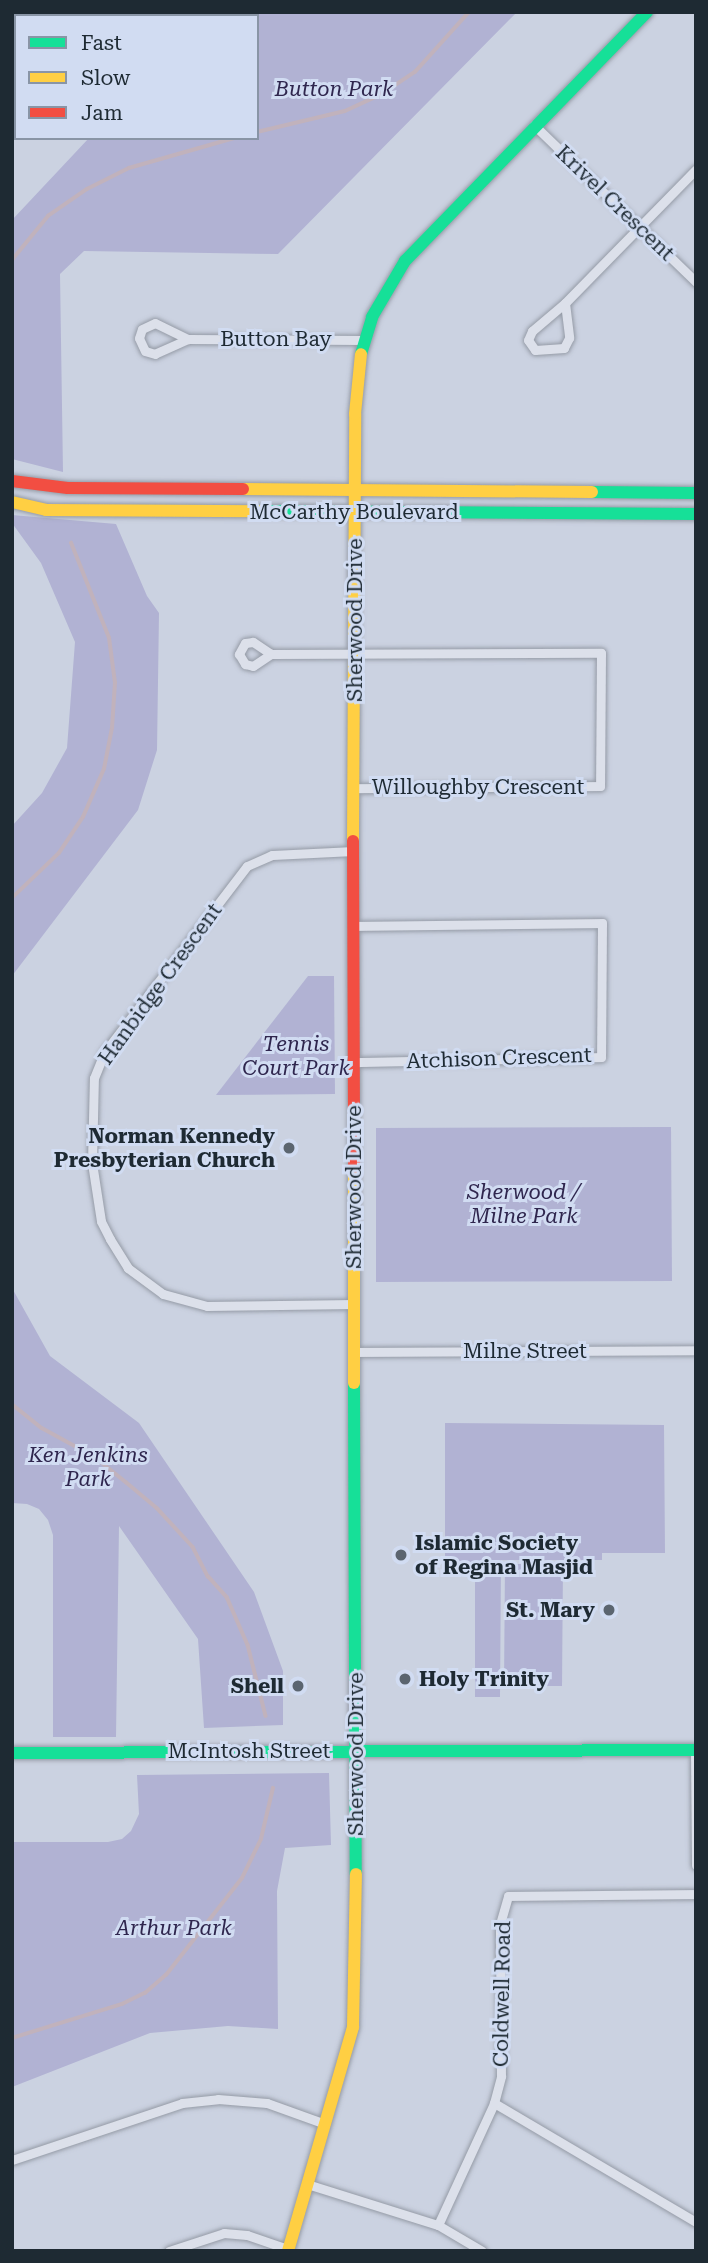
<!DOCTYPE html>
<style>
body{margin:0}
#map{position:relative;width:708px;height:2263px;overflow:hidden;background:#cbd2e1;font-family:"Roboto Serif",serif}
div>[style]{position:absolute}
.green>*{inset:0;background:#b1b2d3}
.stream>*{height:3.5px;margin:-1.75px;padding:0 1.75px;transform-origin:1.75px;border-radius:1.75px;background:#c1b2bc}
.roads{filter:drop-shadow(0 0 2px #959ba6) drop-shadow(0 0 2px #959ba6)}
.street>*{height:9px;margin:-4.5px;padding:0 4.5px;transform-origin:4.5px;border-radius:4.5px;background:#dce0ea}
.fast>*{height:12px;margin:-6px;padding:0 6px;transform-origin:6px;border-radius:6px;background:#16e098}
.slow>*{height:12px;margin:-6px;padding:0 6px;transform-origin:6px;border-radius:6px;background:#ffcf43}
.jam>*{height:12px;margin:-6px;padding:0 6px;transform-origin:6px;border-radius:6px;background:#f24e42}
.dots>*{width:19px;height:19px;translate:-50% -50%;box-sizing:border-box;border:4px solid #d1dcf2;border-radius:50%}
span{translate:-50% -50%;white-space:nowrap;text-align:center;line-height:1.15;-webkit-text-stroke:6px #d1dcf2;paint-order:stroke}
.park-label{font-size:21px;color:#2f264e;font-style:italic}
.street-label{font-size:21px;color:#1e2a33}
.poi-label{font-size:21px;color:#1e2a33;font-weight:700}
.right{translate:-100% -50%;text-align:right}
.left{translate:0 -50%;text-align:left}
.frame{position:absolute;inset:0;border:14px solid #1e2a33;pointer-events:none}
.legend{position:absolute;left:14px;top:14px;width:245px;height:126px;box-sizing:border-box;background:#d1dcf2;border:2px solid #8995a6;margin:0;padding:9px 12px;list-style:none;font-size:21px;color:#1e2a33}
.legend li{display:flex;align-items:center;gap:14px;height:35px}
.legend b{width:35px;border:2px solid #8995a6}
</style>
<div id="map">
<div class="green">
<i style="clip-path:polygon(178px 12px,517px 12px,278px 254px,84px 251px,60px 274px,63px 472px,12px 459px,12px 220px,89px 138px,257px 138px,257px 16px,177px 16px)"></i>
<i style="clip-path:polygon(12px 515px,116px 524px,147px 596px,159px 613px,157px 750px,138px 810px,12px 976px,12px 826px,42px 793px,67px 748px,75px 642px,41px 563px,12px 523px)"></i>
<i style="clip-path:polygon(308px 976px,334px 976px,335px 1094px,216px 1095px)"></i>
<i style="clip-path:polygon(671px 1127px,672px 1281px,376px 1282px,376px 1128px)"></i>
<i style="clip-path:polygon(12px 1288px,50px 1356px,139px 1423px,254px 1592px,283px 1671px,283px 1725px,204px 1728px,198px 1639px,119px 1526px,116px 1737px,53px 1737px,53px 1535px,48px 1520px,39px 1509px,27px 1504px,12px 1503px)"></i>
<i style="clip-path:polygon(445px 1423px,664px 1425px,665px 1553px,602px 1553px,602px 1560px,501px 1560px,500px 1697px,475px 1697px,475px 1572px,445px 1571px)"></i>
<i style="clip-path:polygon(505px 1564px,563px 1564px,562px 1686px,504px 1686px)"></i>
<i style="clip-path:polygon(329px 1773px,331px 1845px,285px 1848px,277px 1891px,278px 2029px,228px 2026px,150px 2033px,12px 2087px,12px 1842px,108px 1842px,122px 1839px,131px 1831px,139px 1814px,137px 1775px)"></i>
</div>
<div class="stream">
<i style="left:257px;top:132px;width:90px;rotate:-13.4deg"></i>
<i style="left:345px;top:111px;width:41px;rotate:-24.7deg"></i>
<i style="left:382px;top:94px;width:40px;rotate:-34deg"></i>
<i style="left:415px;top:72px;width:81px;rotate:-48deg"></i>
<i style="left:12px;top:260px;width:57px;rotate:-50.7deg"></i>
<i style="left:48px;top:216px;width:47px;rotate:-34.7deg"></i>
<i style="left:87px;top:189px;width:47px;rotate:-26.6deg"></i>
<i style="left:129px;top:168px;width:109px;rotate:-15.9deg"></i>
<i style="left:12px;top:898px;width:65px;rotate:-43.8deg"></i>
<i style="left:59px;top:853px;width:43px;rotate:-56.3deg"></i>
<i style="left:83px;top:817px;width:52px;rotate:-66.4deg"></i>
<i style="left:104px;top:769px;width:42px;rotate:-79deg"></i>
<i style="left:112px;top:728px;width:45px;rotate:-86.2deg"></i>
<i style="left:115px;top:683px;width:45px;rotate:-97.6deg"></i>
<i style="left:109px;top:638px;width:102px;rotate:-111.8deg"></i>
<i style="left:12px;top:1404px;width:38px;rotate:39deg"></i>
<i style="left:42px;top:1428px;width:60px;rotate:28.7deg"></i>
<i style="left:95px;top:1457px;width:40px;rotate:39deg"></i>
<i style="left:126px;top:1482px;width:40px;rotate:40deg"></i>
<i style="left:157px;top:1508px;width:53px;rotate:47.3deg"></i>
<i style="left:193px;top:1547px;width:33px;rotate:63deg"></i>
<i style="left:208px;top:1576px;width:28px;rotate:48deg"></i>
<i style="left:227px;top:1597px;width:52px;rotate:66.4deg"></i>
<i style="left:248px;top:1645px;width:73px;rotate:75.8deg"></i>
<i style="left:12px;top:2038px;width:115px;rotate:-17.2deg"></i>
<i style="left:122px;top:2004px;width:25px;rotate:-26deg"></i>
<i style="left:145px;top:1993px;width:28px;rotate:-41deg"></i>
<i style="left:166px;top:1975px;width:123px;rotate:-51.9deg"></i>
<i style="left:242px;top:1878px;width:43px;rotate:-64deg"></i>
<i style="left:261px;top:1839px;width:52px;rotate:-76.8deg"></i>
</div>
<div class="roads">
<div class="street">
<i style="left:45px;top:16px;width:4px;rotate:-90deg"></i>
<i style="left:12px;top:106px;width:6px;rotate:-45deg"></i>
<i style="left:534px;top:125px;width:226px;rotate:44.1deg"></i>
<i style="left:565px;top:303px;width:35px;rotate:83deg"></i>
<i style="left:569px;top:338px;width:11px;rotate:117deg"></i>
<i style="left:564px;top:348px;width:29px;rotate:176deg"></i>
<i style="left:535px;top:350px;width:12px;rotate:-125deg"></i>
<i style="left:528px;top:340px;width:10px;rotate:-66deg"></i>
<i style="left:532px;top:331px;width:43px;rotate:-40.3deg"></i>
<i style="left:565px;top:303px;width:187px;rotate:-45.6deg"></i>
<i style="left:188px;top:339px;width:36px;rotate:156deg"></i>
<i style="left:155px;top:354px;width:10px;rotate:-163deg"></i>
<i style="left:145px;top:351px;width:14px;rotate:-115deg"></i>
<i style="left:139px;top:338px;width:9px;rotate:-72deg"></i>
<i style="left:142px;top:329px;width:14px;rotate:-25deg"></i>
<i style="left:155px;top:323px;width:37px;rotate:26deg"></i>
<i style="left:188px;top:339px;width:176px;rotate:0.3deg"></i>
<i style="left:271px;top:654px;width:22px;rotate:-146deg"></i>
<i style="left:253px;top:642px;width:8px;rotate:173deg"></i>
<i style="left:245px;top:643px;width:13px;rotate:119deg"></i>
<i style="left:239px;top:654px;width:12px;rotate:59deg"></i>
<i style="left:245px;top:664px;width:8px;rotate:14deg"></i>
<i style="left:253px;top:666px;width:22px;rotate:-34deg"></i>
<i style="left:271px;top:654px;width:330px;rotate:-0.2deg"></i>
<i style="left:601px;top:653px;width:133px;rotate:90.4deg"></i>
<i style="left:600px;top:786px;width:245px;rotate:179.5deg"></i>
<i style="left:354px;top:926px;width:248px;rotate:-0.7deg"></i>
<i style="left:602px;top:923px;width:134px;rotate:90.4deg"></i>
<i style="left:601px;top:1057px;width:247px;rotate:178.8deg"></i>
<i style="left:354px;top:1304px;width:147px;rotate:179.2deg"></i>
<i style="left:207px;top:1306px;width:46px;rotate:-164.7deg"></i>
<i style="left:163px;top:1294px;width:44px;rotate:-143.4deg"></i>
<i style="left:128px;top:1268px;width:34px;rotate:-122deg"></i>
<i style="left:110px;top:1239px;width:20px;rotate:-117deg"></i>
<i style="left:101px;top:1221px;width:59px;rotate:-98.8deg"></i>
<i style="left:92px;top:1163px;width:85px;rotate:-88.7deg"></i>
<i style="left:94px;top:1078px;width:27px;rotate:-68deg"></i>
<i style="left:104px;top:1053px;width:235px;rotate:-52.6deg"></i>
<i style="left:247px;top:866px;width:27px;rotate:-24deg"></i>
<i style="left:272px;top:855px;width:82px;rotate:-2.8deg"></i>
<i style="left:354px;top:1352px;width:342px;rotate:-0.3deg"></i>
<i style="left:695px;top:1750px;width:115px;rotate:89.5deg"></i>
<i style="left:494px;top:2103px;width:234px;rotate:30.5deg"></i>
<i style="left:12px;top:2160px;width:179px;rotate:-18.5deg"></i>
<i style="left:182px;top:2103px;width:36px;rotate:-6deg"></i>
<i style="left:218px;top:2099px;width:49px;rotate:4.7deg"></i>
<i style="left:267px;top:2103px;width:62px;rotate:19.9deg"></i>
<i style="left:307px;top:2184px;width:137px;rotate:17.4deg"></i>
<i style="left:438px;top:2225px;width:51px;rotate:30.6deg"></i>
<i style="left:438px;top:2225px;width:134px;rotate:-65.3deg"></i>
<i style="left:494px;top:2103px;width:28px;rotate:-75deg"></i>
<i style="left:501px;top:2076px;width:152px;rotate:-90.4deg"></i>
<i style="left:500px;top:1924px;width:29px;rotate:-74deg"></i>
<i style="left:508px;top:1896px;width:188px;rotate:-0.6deg"></i>
<i style="left:169px;top:2251px;width:58px;rotate:-18.1deg"></i>
<i style="left:224px;top:2233px;width:23px;rotate:5deg"></i>
<i style="left:247px;top:2235px;width:43px;rotate:18.9deg"></i>
</div>
<div class="fast">
<i style="left:361px;top:354px;width:39px;rotate:-73deg"></i>
<i style="left:372px;top:317px;width:65px;rotate:-59.5deg"></i>
<i style="left:405px;top:261px;width:347px;rotate:-45.8deg"></i>
<i style="left:592px;top:492px;width:104px;rotate:0.6deg"></i>
<i style="left:261px;top:511px;width:435px;rotate:0.4deg"></i>
<i style="left:354px;top:1383px;width:491px;rotate:89.8deg"></i>
<i style="left:12px;top:1753px;width:684px;rotate:-0.25deg"></i>
</div>
<div class="slow">
<i style="left:243px;top:489px;width:349px;rotate:0.5deg"></i>
<i style="left:12px;top:502px;width:35px;rotate:13deg"></i>
<i style="left:46px;top:510px;width:215px;rotate:0.3deg"></i>
<i style="left:353px;top:841px;width:427px;rotate:-89.7deg"></i>
<i style="left:355px;top:414px;width:60px;rotate:-84.3deg"></i>
<i style="left:354px;top:1167px;width:216px;rotate:90deg"></i>
<i style="left:288px;top:2251px;width:233px;rotate:-73.8deg"></i>
<i style="left:353px;top:2027px;width:153px;rotate:-88.9deg"></i>
</div>
<div class="jam">
<i style="left:12px;top:481px;width:56px;rotate:7.1deg"></i>
<i style="left:68px;top:488px;width:175px;rotate:0.3deg"></i>
<i style="left:353px;top:841px;width:326px;rotate:89.8deg"></i>
</div>
</div>
<div class="dots">
<i style="left:289px;top:1148px;background:#5b6570"></i>
<i style="left:401px;top:1555px;background:#5b6570"></i>
<i style="left:609px;top:1610px;background:#5b6570"></i>
<i style="left:405px;top:1679px;background:#5b6570"></i>
<i style="left:298px;top:1686px;background:#5b6570"></i>
</div>
<div class="park-label">
<span style="left:334px;top:89px">Button Park</span>
<span style="left:296px;top:1056px">Tennis<br>Court Park</span>
<span style="left:524px;top:1204px">Sherwood /<br>Milne Park</span>
<span style="left:88px;top:1467px">Ken Jenkins<br>Park</span>
<span style="left:174px;top:1928px">Arthur Park</span>
</div>
<div class="street-label">
<span style="left:615px;top:203px;rotate:44deg">Krivel Crescent</span>
<span style="left:276px;top:339px">Button Bay</span>
<span style="left:354px;top:512px">McCarthy Boulevard</span>
<span style="left:355px;top:620px;rotate:-90deg">Sherwood Drive</span>
<span style="left:478px;top:787px">Willoughby Crescent</span>
<span style="left:160px;top:984px;rotate:-54deg">Hanbidge Crescent</span>
<span style="left:499px;top:1058px;rotate:-2deg">Atchison Crescent</span>
<span style="left:354px;top:1187px;rotate:-90deg">Sherwood Drive</span>
<span style="left:525px;top:1351px">Milne Street</span>
<span style="left:249px;top:1751px">McIntosh Street</span>
<span style="left:356px;top:1754px;rotate:-90deg">Sherwood Drive</span>
<span style="left:502px;top:1994px;rotate:-89deg">Coldwell Road</span>
</div>
<div class="poi-label">
<span class="right" style="left:275px;top:1148px">Norman Kennedy<br>Presbyterian Church</span>
<span class="left" style="left:415px;top:1555px">Islamic Society<br>of Regina Masjid</span>
<span class="right" style="left:595px;top:1610px">St. Mary</span>
<span class="left" style="left:419px;top:1679px">Holy Trinity</span>
<span class="right" style="left:284px;top:1686px">Shell</span>
</div>
<div class="frame"></div>
<ul class="legend">
<li><b style="height:9px;background:#16e098"></b>Fast</li>
<li><b style="height:9px;background:#ffcf43"></b>Slow</li>
<li><b style="height:9px;background:#f24e42"></b>Jam</li>
</ul>
</div>
